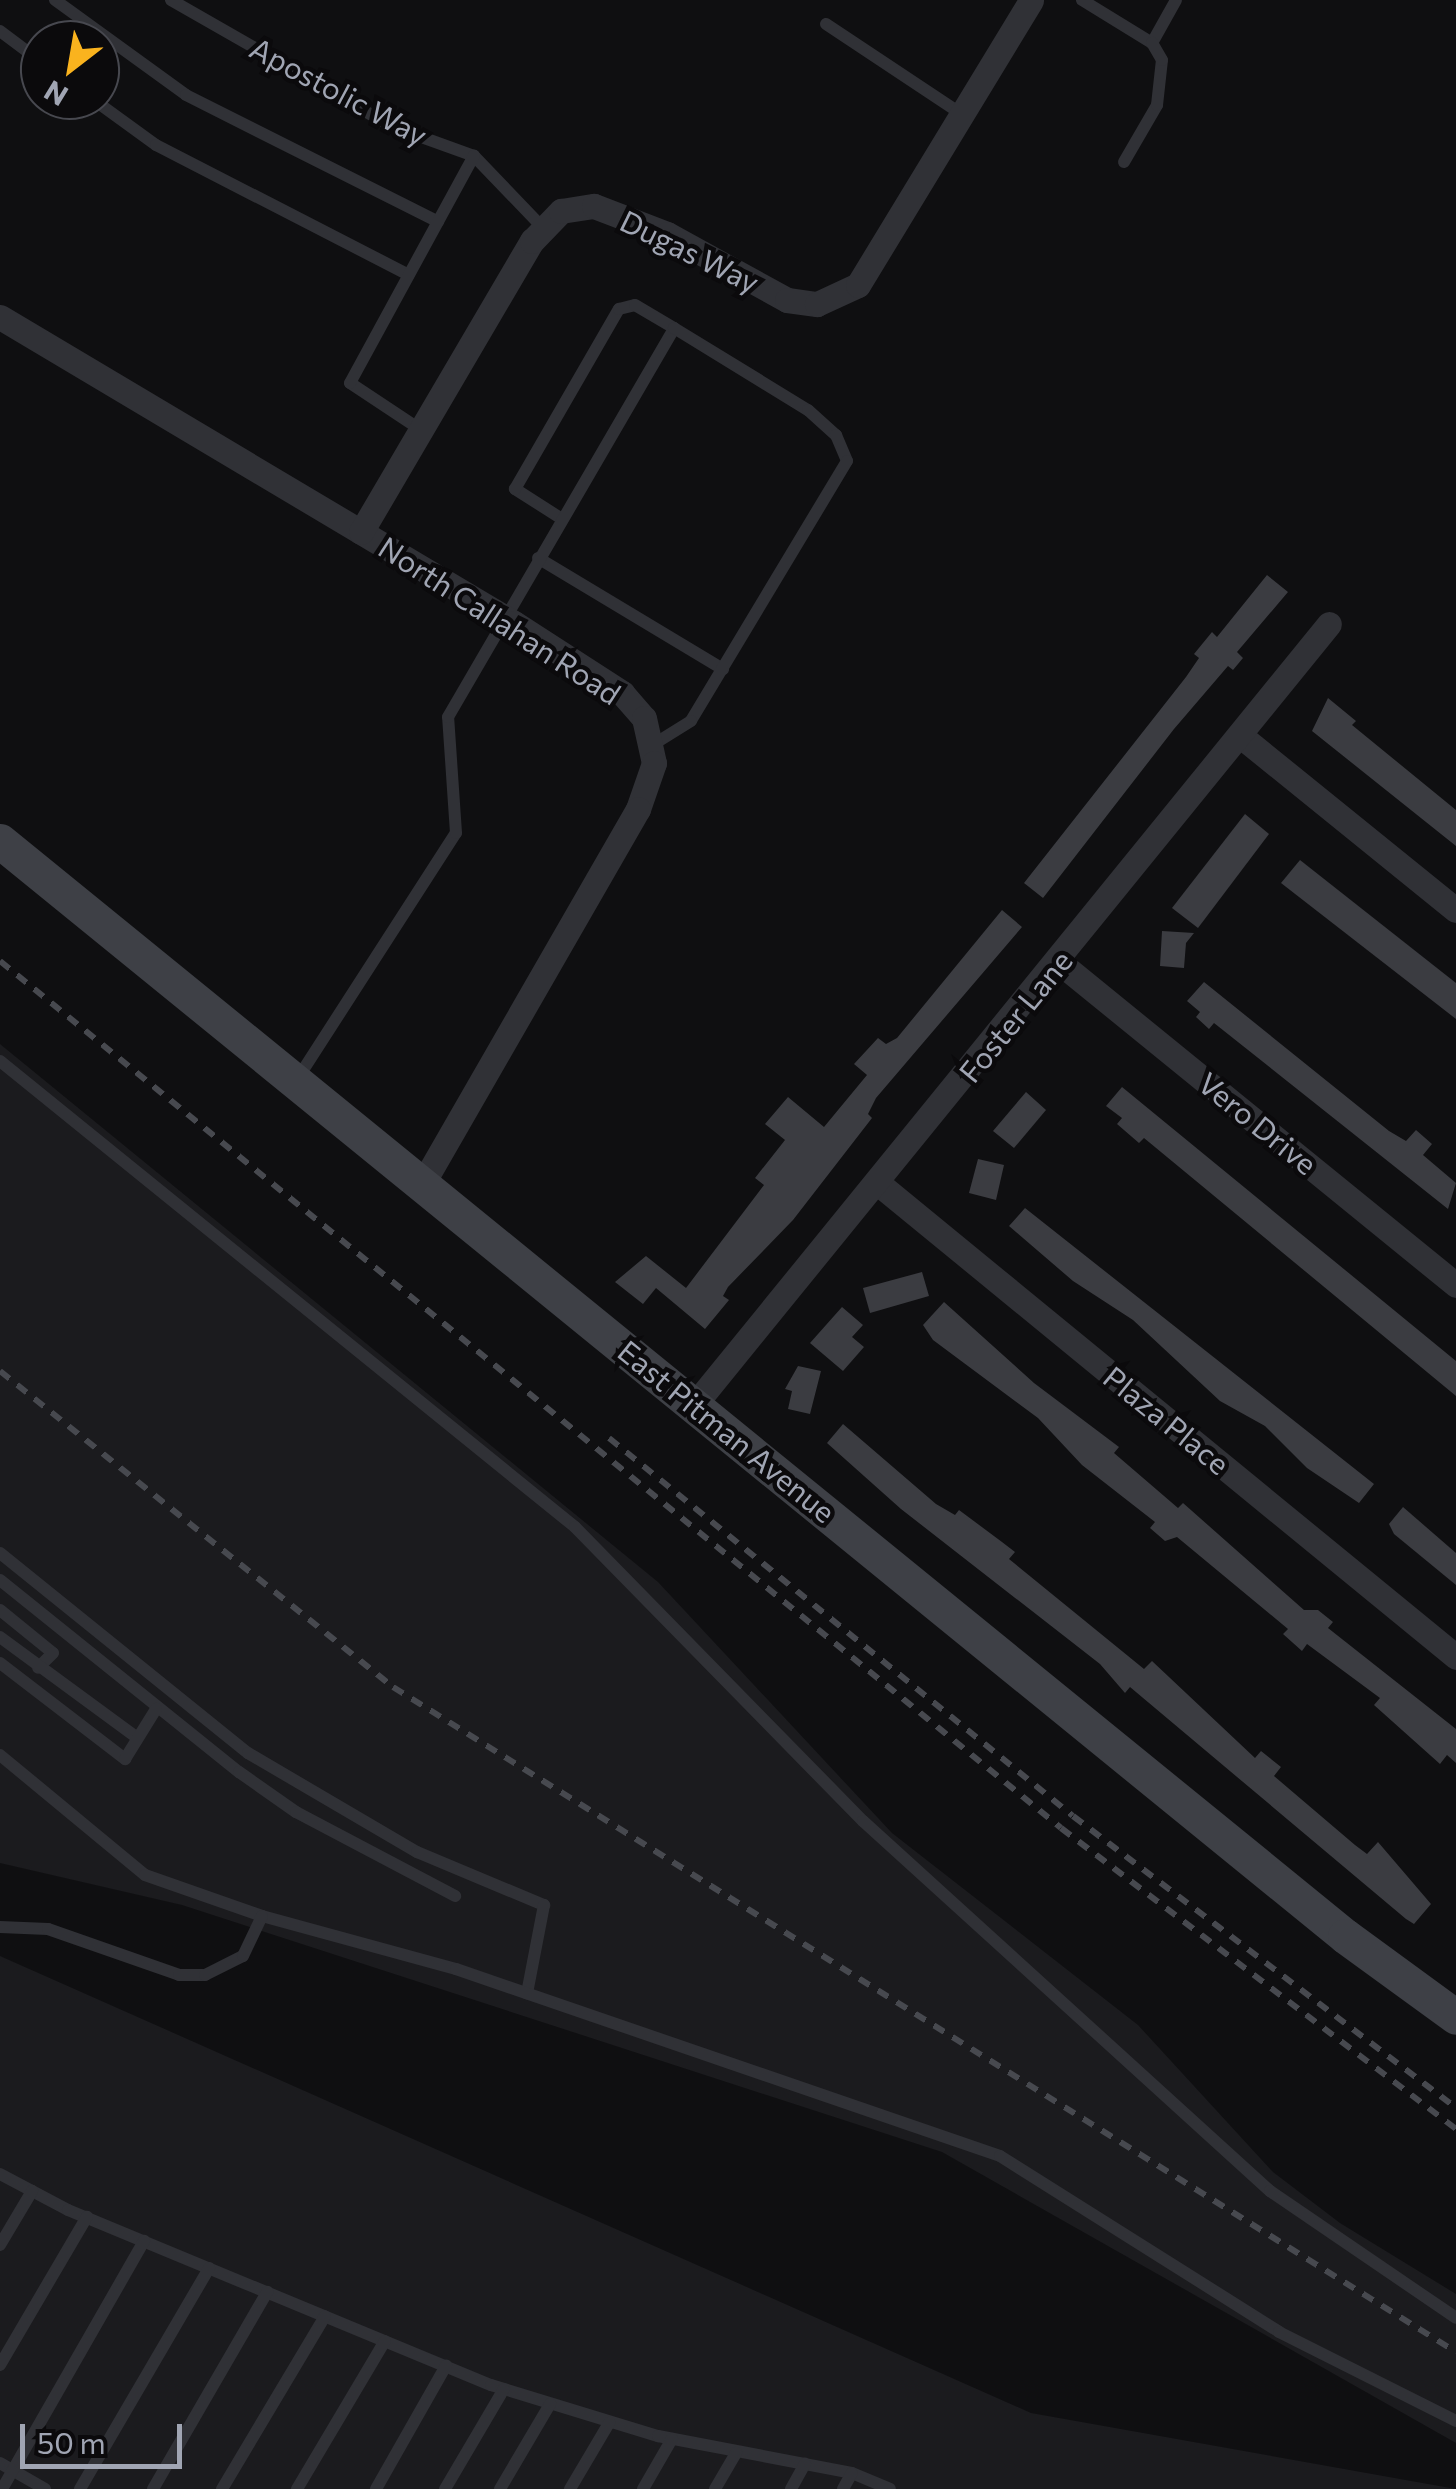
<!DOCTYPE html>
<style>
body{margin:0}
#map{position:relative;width:1456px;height:2489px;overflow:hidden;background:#0f0f11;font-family:Commissioner,sans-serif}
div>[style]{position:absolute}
.built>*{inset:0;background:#1b1b1e}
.building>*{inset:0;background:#3b3c41}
.lane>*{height:12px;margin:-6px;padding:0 6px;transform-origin:6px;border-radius:6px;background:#303136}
.street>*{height:25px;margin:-12.5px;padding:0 12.5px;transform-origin:12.5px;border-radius:12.5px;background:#303136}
.secondary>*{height:35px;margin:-17.5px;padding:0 17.5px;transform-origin:17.5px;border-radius:17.5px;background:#3e4046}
.rail>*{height:6px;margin-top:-3px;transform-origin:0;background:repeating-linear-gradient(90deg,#47494f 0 12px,transparent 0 22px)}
span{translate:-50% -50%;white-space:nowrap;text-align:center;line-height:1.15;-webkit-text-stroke:9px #0b0a0c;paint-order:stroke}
.street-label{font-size:30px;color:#a0a5b3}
.north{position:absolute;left:20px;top:20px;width:100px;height:100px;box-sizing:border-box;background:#0b0a0c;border:2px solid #47484f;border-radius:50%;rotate:211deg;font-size:28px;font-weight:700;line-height:40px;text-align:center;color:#a0a5b3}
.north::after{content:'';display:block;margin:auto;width:35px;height:45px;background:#fab31e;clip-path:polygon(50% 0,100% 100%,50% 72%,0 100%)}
.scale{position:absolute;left:20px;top:2424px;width:162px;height:45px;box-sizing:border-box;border:5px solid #a0a5b3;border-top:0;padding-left:12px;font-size:30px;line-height:35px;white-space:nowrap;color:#a0a5b3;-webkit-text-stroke:8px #0b0a0c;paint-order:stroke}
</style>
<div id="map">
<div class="built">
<i style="clip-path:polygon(0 1044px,658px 1582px,892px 1833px,1138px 2025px,1273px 2172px,1340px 2223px,1456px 2294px,1456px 2443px,942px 2152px,182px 1905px,0 1863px)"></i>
<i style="clip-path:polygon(0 1956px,1031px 2413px,1456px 2489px,0 2489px)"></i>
</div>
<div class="building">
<i style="clip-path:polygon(1267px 575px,1288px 592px,1237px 652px,1243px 658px,1233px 670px,1228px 666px,1174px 729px,1043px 898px,1024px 883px,1186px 677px,1199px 658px,1194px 654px,1212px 632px,1217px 637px)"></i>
<i style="clip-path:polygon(1328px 698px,1356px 721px,1352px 725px,1456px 810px,1456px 846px,1312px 731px)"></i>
<i style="clip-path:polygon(1245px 814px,1269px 834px,1198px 928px,1172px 908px)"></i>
<i style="clip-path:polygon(1300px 860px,1456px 983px,1456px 1019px,1281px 883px)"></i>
<i style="clip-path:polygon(1002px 910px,1022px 927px,876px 1098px,868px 1114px,872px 1118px,793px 1220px,728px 1287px,723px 1296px,729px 1300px,705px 1329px,656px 1288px,643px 1304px,615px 1282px,646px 1256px,686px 1288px,764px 1185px,755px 1178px,785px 1140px,765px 1124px,788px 1097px,824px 1127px,867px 1075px,854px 1064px,878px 1038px,886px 1044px,897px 1038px)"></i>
<i style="clip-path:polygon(1162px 931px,1194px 933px,1186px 943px,1184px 968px,1160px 966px)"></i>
<i style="clip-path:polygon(1204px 982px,1389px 1131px,1406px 1141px,1416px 1130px,1432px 1144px,1423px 1155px,1456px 1183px,1448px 1209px,1214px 1023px,1209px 1029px,1196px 1017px,1200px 1012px,1187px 1001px)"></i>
<i style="clip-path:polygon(1122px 1087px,1456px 1361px,1456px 1396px,1144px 1138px,1139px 1143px,1117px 1124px,1122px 1118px,1106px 1106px)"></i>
<i style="clip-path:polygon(1026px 1092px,1046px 1110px,1014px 1148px,993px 1131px)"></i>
<i style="clip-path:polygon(978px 1159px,1004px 1165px,996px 1200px,969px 1193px)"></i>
<i style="clip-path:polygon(1025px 1208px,1374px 1484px,1359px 1503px,1307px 1468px,1265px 1426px,1220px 1401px,1133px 1320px,1073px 1281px,1009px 1226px)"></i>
<i style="clip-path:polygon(922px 1272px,929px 1296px,870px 1313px,863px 1288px)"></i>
<i style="clip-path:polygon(944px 1302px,1034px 1383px,1119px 1447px,1114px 1453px,1178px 1508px,1183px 1503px,1304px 1610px,1318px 1610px,1333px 1622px,1328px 1628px,1456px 1729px,1456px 1763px,1447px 1755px,1440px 1764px,1374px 1705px,1380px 1698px,1307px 1644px,1302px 1651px,1283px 1634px,1288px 1629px,1177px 1537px,1165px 1541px,1150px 1528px,1155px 1522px,1082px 1465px,1038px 1418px,933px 1340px,923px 1325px)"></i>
<i style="clip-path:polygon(842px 1307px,863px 1325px,852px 1337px,864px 1347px,843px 1371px,810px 1343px)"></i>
<i style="clip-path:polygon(798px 1366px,821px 1371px,810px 1414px,788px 1409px,792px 1391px,785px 1389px)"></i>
<i style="clip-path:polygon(843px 1424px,936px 1504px,955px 1515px,959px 1510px,1002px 1542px,1015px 1552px,1009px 1559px,1144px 1669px,1152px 1661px,1255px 1758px,1261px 1751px,1281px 1767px,1274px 1776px,1355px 1845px,1367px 1854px,1378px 1842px,1431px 1904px,1414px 1924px,1406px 1919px,1130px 1687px,1125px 1693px,1100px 1664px,901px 1509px,827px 1443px)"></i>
<i style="clip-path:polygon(1403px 1507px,1456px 1553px,1456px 1585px,1394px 1534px,1389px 1524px)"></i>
</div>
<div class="lane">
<i style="left:55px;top:0;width:162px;rotate:35.9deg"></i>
<i style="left:186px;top:95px;width:282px;rotate:26.7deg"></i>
<i style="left:171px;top:0;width:254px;rotate:29.8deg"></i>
<i style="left:391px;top:126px;width:88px;rotate:19.9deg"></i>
<i style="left:474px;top:156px;width:101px;rotate:46.2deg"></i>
<i style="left:1082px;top:0;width:82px;rotate:31.6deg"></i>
<i style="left:1152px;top:43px;width:49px;rotate:-60.8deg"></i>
<i style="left:826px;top:24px;width:164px;rotate:33.6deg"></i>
<i style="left:0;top:31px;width:50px;rotate:36.9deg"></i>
<i style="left:94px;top:100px;width:77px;rotate:36deg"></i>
<i style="left:156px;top:145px;width:284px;rotate:27.2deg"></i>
<i style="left:1124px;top:162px;width:66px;rotate:-59.9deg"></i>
<i style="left:1157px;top:105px;width:45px;rotate:-83.7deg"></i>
<i style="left:1162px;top:60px;width:20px;rotate:-120deg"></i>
<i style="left:421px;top:430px;width:85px;rotate:-146.5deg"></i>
<i style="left:350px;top:383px;width:259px;rotate:-61.4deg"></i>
<i style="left:562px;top:519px;width:56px;rotate:-147.4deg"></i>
<i style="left:515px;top:489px;width:208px;rotate:-60deg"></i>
<i style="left:619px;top:309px;width:16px;rotate:-14deg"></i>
<i style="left:635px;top:305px;width:45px;rotate:30.5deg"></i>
<i style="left:538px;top:558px;width:216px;rotate:31deg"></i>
<i style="left:0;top:1061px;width:740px;rotate:39.02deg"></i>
<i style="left:575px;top:1527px;width:412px;rotate:45.6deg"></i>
<i style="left:863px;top:1821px;width:550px;rotate:42.27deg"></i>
<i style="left:1270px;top:2191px;width:225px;rotate:34.3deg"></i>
<i style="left:296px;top:1081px;width:295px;rotate:-57.2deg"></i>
<i style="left:456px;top:833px;width:116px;rotate:-93.9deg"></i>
<i style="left:448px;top:717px;width:450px;rotate:-59.8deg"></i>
<i style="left:674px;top:328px;width:157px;rotate:31.5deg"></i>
<i style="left:808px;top:410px;width:38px;rotate:42deg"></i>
<i style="left:836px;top:435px;width:28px;rotate:67deg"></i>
<i style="left:847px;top:461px;width:303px;rotate:121deg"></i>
<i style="left:691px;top:721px;width:44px;rotate:148.1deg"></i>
<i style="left:0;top:1553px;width:319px;rotate:38.9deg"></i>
<i style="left:248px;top:1753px;width:196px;rotate:30.4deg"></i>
<i style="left:417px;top:1852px;width:138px;rotate:22.7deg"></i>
<i style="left:544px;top:1905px;width:90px;rotate:100.9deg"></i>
<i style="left:0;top:1580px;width:307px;rotate:38.8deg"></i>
<i style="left:239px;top:1772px;width:70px;rotate:35.1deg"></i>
<i style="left:296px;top:1812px;width:180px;rotate:27.8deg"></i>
<i style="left:0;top:1610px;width:68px;rotate:39.1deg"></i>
<i style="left:53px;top:1653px;width:21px;rotate:135deg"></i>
<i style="left:0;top:1637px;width:167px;rotate:36.3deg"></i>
<i style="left:0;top:1663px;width:158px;rotate:37.5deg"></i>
<i style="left:125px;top:1759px;width:59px;rotate:-58.2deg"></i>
<i style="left:0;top:1755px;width:188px;rotate:39.6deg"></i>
<i style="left:145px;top:1875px;width:124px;rotate:19.3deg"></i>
<i style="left:262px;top:1916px;width:201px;rotate:15.3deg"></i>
<i style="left:456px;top:1969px;width:575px;rotate:18.97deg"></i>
<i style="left:1000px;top:2156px;width:330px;rotate:32.2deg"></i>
<i style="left:1279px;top:2332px;width:198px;rotate:26.7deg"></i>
<i style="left:0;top:1927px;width:48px;rotate:2.4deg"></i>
<i style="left:48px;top:1929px;width:139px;rotate:19.3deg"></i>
<i style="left:179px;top:1975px;width:26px"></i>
<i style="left:205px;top:1975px;width:42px;rotate:-26.6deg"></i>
<i style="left:243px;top:1956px;width:44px;rotate:-64.6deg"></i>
<i style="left:0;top:2174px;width:77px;rotate:27.9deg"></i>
<i style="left:68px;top:2210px;width:458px;rotate:22.5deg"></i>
<i style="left:491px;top:2385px;width:175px;rotate:17deg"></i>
<i style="left:658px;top:2436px;width:197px;rotate:10.8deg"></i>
<i style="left:852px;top:2473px;width:41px;rotate:22.8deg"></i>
<i style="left:0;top:2245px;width:63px;rotate:-59.3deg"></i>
<i style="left:0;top:2365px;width:172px;rotate:-59.6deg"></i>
<i style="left:0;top:2463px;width:52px;rotate:30deg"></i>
<i style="left:2px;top:2489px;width:286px;rotate:-60.2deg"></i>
<i style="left:80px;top:2489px;width:256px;rotate:-59.7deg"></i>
<i style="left:153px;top:2489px;width:228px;rotate:-59.9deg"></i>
<i style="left:222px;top:2489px;width:201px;rotate:-59.2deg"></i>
<i style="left:297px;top:2489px;width:172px;rotate:-59.3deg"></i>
<i style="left:376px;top:2489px;width:142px;rotate:-60.4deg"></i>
<i style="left:445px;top:2489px;width:116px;rotate:-59.5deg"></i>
<i style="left:500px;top:2489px;width:99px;rotate:-59.5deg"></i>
<i style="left:570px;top:2489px;width:77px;rotate:-59.4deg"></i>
<i style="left:643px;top:2489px;width:58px;rotate:-59.9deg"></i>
<i style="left:715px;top:2489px;width:42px;rotate:-59.7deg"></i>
<i style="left:791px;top:2489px;width:29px;rotate:-61deg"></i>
<i style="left:843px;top:2489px;width:18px;rotate:-61deg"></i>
</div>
<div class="street">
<i style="left:0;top:317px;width:598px;rotate:30.77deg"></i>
<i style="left:514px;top:623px;width:129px;rotate:32.9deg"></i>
<i style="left:622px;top:693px;width:33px;rotate:49deg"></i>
<i style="left:644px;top:718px;width:46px;rotate:77.5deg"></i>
<i style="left:654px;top:763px;width:49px;rotate:109.2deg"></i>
<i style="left:638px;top:809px;width:434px;rotate:119.9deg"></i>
<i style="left:361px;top:532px;width:338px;rotate:-59.6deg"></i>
<i style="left:532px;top:241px;width:42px;rotate:-46deg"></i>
<i style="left:561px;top:211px;width:33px;rotate:-9deg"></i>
<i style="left:594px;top:206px;width:78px;rotate:21deg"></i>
<i style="left:667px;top:234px;width:137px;rotate:28.8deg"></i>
<i style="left:787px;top:300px;width:30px;rotate:8deg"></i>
<i style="left:817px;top:304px;width:45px;rotate:-24.9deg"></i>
<i style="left:858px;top:285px;width:333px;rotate:-58.7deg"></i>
<i style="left:1242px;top:737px;width:275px;rotate:39deg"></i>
<i style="left:1059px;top:962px;width:512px;rotate:39.13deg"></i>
<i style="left:879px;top:1184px;width:746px;rotate:39.34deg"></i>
<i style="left:695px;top:1404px;width:1005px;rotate:-50.9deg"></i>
</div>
<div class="secondary">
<i style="left:0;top:841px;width:1734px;rotate:39.15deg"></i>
<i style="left:1345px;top:1936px;width:137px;rotate:36.1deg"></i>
</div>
<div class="rail">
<i style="left:0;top:961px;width:1370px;rotate:39.25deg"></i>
<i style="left:1061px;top:1828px;width:497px;rotate:37.3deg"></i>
<i style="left:0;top:1371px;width:504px;rotate:38.8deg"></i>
<i style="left:393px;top:1687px;width:1254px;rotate:32.03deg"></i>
<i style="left:609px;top:1438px;width:598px;rotate:39.17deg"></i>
<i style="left:1073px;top:1816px;width:482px;rotate:37.3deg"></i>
</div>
<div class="street-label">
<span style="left:339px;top:91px;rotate:28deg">Apostolic Way</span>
<span style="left:690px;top:251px;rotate:26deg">Dugas Way</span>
<span style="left:500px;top:620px;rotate:33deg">North Callahan Road</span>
<span style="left:1015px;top:1016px;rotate:-51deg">Foster Lane</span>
<span style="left:1258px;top:1123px;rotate:39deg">Vero Drive</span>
<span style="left:1167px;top:1420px;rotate:39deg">Plaza Place</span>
<span style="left:727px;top:1431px;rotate:39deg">East Pitman Avenue</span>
</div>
<div class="north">N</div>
<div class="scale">50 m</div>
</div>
